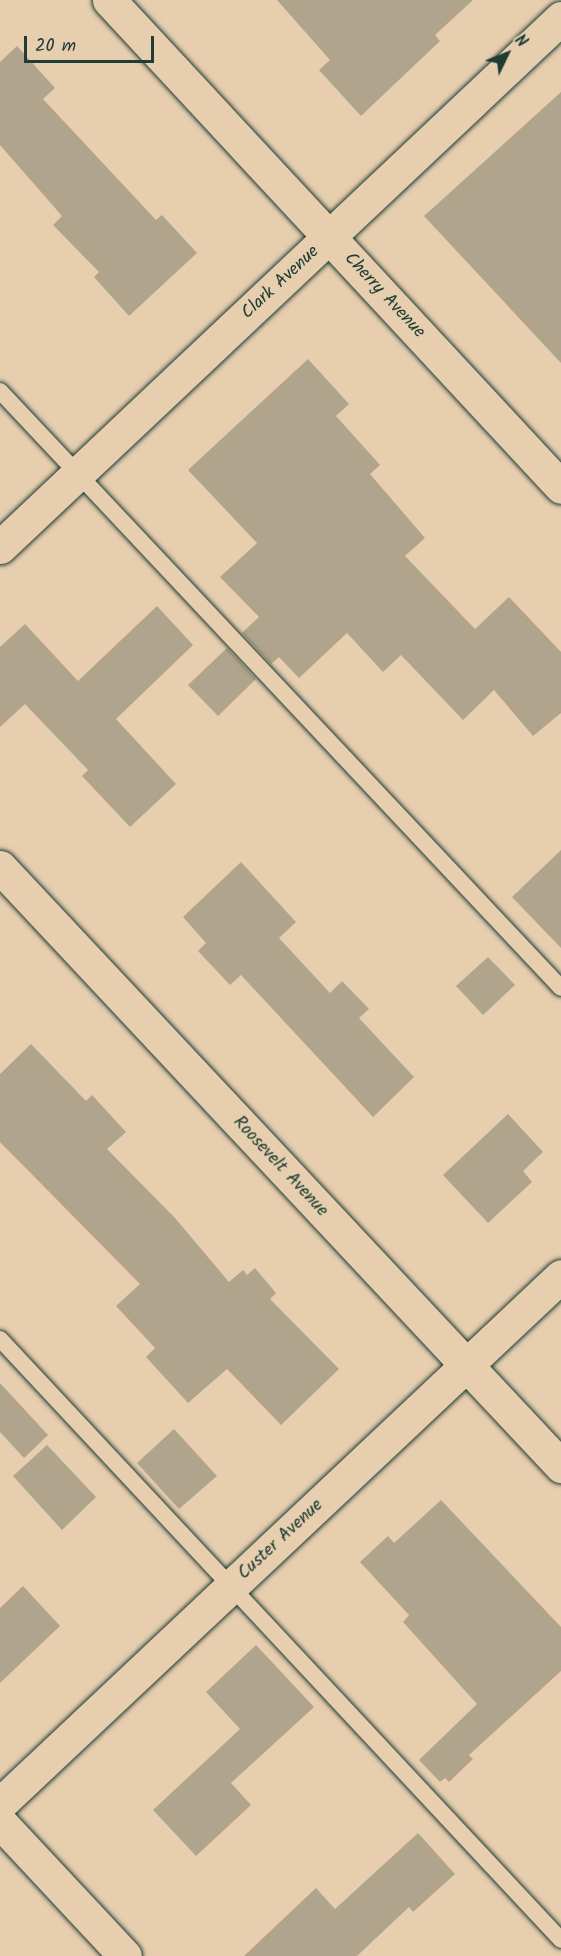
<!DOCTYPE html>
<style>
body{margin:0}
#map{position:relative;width:561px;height:1956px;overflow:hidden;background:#e7ceaf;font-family:Kalam,sans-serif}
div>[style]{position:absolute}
.building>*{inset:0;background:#b0a58c}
.roads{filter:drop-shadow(0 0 2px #1f3d34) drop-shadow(0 0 2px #1f3d34)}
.lane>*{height:16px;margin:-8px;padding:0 8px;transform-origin:8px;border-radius:8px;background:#e7ceaf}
.street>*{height:33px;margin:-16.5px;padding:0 16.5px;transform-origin:16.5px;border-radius:16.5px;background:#e7ceaf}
span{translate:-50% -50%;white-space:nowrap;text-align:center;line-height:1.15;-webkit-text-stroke:4.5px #e7ceaf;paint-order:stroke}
.street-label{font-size:18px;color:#1f3d34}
.north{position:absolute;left:477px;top:24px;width:60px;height:60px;-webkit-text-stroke:4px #e7ceaf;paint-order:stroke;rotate:47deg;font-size:16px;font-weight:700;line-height:24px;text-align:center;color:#1f3d34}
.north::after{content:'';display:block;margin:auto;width:21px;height:27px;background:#1f3d34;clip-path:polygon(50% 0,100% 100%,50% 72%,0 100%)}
.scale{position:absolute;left:24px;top:36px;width:130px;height:27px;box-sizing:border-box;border:3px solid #1f3d34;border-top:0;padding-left:8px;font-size:18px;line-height:21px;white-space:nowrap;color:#1f3d34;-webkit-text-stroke:4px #e7ceaf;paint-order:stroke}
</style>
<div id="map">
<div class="building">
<i style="clip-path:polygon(277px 0,473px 0,435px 35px,440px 41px,361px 116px,319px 70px,330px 60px)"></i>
<i style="clip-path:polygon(17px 46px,55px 88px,43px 99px,156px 220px,162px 215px,197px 253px,129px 316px,94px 277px,99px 272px,53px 225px,62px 216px,0 145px,0 62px)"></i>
<i style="clip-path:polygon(561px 92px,561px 363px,424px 216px)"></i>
<i style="clip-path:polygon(308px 359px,349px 404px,336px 416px,380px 465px,370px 474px,425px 538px,405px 556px,475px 629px,509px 597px,561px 652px,561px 713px,533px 736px,494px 690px,463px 720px,401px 655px,383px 672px,347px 633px,299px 678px,279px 657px,271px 664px,242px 633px,259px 617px,220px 577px,257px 543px,188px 470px)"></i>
<i style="clip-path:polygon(157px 606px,193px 645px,116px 719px,176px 784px,130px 827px,82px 776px,88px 770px,25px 704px,0 727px,0 647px,25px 624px,78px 681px)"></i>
<i style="clip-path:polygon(227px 648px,256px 679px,218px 716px,188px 685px)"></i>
<i style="clip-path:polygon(561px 850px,561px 948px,512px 897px)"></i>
<i style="clip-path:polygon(241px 862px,296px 922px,279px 938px,330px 993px,342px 981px,369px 1009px,359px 1018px,414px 1077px,373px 1117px,241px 975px,230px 985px,198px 951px,206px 943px,183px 917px)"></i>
<i style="clip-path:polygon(488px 957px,515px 985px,483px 1015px,456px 986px)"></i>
<i style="clip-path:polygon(31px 1044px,86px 1101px,92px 1095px,126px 1132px,107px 1149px,175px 1218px,229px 1282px,243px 1270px,247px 1275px,255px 1268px,276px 1293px,270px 1299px,339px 1369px,281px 1425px,227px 1369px,188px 1403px,146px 1357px,155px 1348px,116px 1306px,140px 1284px,0 1142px,0 1074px)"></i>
<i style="clip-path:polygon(508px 1114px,543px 1152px,523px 1171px,532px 1182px,488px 1223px,443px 1175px)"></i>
<i style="clip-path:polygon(0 1383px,48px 1435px,24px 1458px,0 1432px)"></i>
<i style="clip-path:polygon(174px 1429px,217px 1476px,179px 1509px,137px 1463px)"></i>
<i style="clip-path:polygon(47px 1445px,96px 1497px,62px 1530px,13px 1476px)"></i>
<i style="clip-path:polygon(441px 1500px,561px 1627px,561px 1671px,469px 1755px,473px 1759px,449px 1782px,445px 1778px,440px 1782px,419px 1760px,477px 1704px,403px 1622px,409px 1615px,360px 1562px,388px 1536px,394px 1543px)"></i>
<i style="clip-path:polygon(23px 1586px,60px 1626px,0 1683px,0 1608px)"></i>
<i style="clip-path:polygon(256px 1645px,314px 1707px,231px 1783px,251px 1805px,196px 1856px,153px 1810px,240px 1729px,206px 1692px)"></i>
<i style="clip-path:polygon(418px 1833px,455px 1874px,413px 1912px,409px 1907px,357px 1956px,244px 1956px,316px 1888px,335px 1909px)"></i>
</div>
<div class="roads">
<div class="lane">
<i style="left:0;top:391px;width:819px;rotate:46.78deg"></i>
<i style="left:0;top:1339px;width:822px;rotate:46.97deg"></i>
</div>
<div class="street">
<i style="left:109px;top:0;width:664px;rotate:47.13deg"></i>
<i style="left:0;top:547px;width:771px;rotate:-43.32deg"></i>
<i style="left:0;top:867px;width:821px;rotate:46.88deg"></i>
<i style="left:0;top:1804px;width:770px;rotate:-43.26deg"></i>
<i style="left:0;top:1822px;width:183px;rotate:47deg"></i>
</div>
</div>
<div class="street-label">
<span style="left:281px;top:283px;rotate:-43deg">Clark Avenue</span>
<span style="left:384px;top:296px;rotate:47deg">Cherry Avenue</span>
<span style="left:280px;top:1167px;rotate:47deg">Roosevelt Avenue</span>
<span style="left:281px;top:1540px;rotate:-43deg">Custer Avenue</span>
</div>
<div class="north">N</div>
<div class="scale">20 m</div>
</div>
